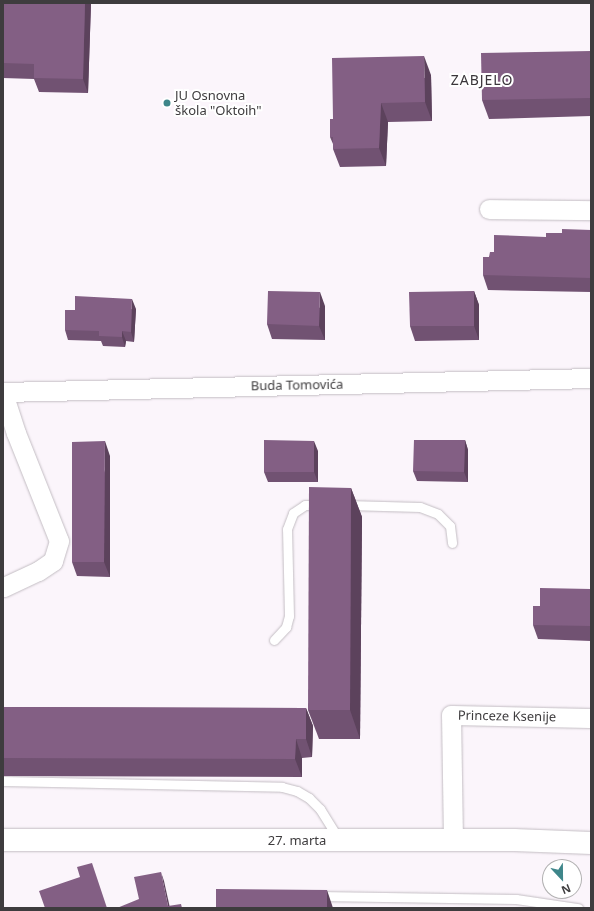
<!DOCTYPE html>
<meta charset="utf-8">
<style>
body{margin:0}
#map{position:relative;width:594px;height:911px;overflow:hidden;background:#fbf5fb;font-family:"Noto Sans",sans-serif}
div>[style]{position:absolute}
.roads{filter:drop-shadow(0 0 1px #c3bdc3) drop-shadow(0 0 1px #c3bdc3)}
.lane>*{height:9px;margin:-4.5px;padding:0 4.5px;transform-origin:4.5px;border-radius:4.5px;background:#fff}
.street>*{height:19px;margin:-9.5px;padding:0 9.5px;transform-origin:9.5px;border-radius:9.5px;background:#fff}
.secondary>*{height:22px;margin:-11px;padding:0 11px;transform-origin:11px;border-radius:11px;background:#fff}
.wall>*{inset:0;background:#715272}
.shaded-wall>*{inset:0;background:#5c425c}
.building>*{inset:0;background:#835f84}
.dots>*{width:11px;height:11px;translate:-50% -50%;box-sizing:border-box;border:2px solid #fff;border-radius:50%}
span{translate:-50% -50%;white-space:nowrap;text-align:center;line-height:1.15;-webkit-text-stroke:4px #fff;paint-order:stroke}
.poi-label{font-size:13px;color:#3e3c3e}
.left{translate:0 -50%;text-align:left}
.street-label{font-size:13px;color:#3e3c3e}
.neighbourhood-label{font-size:14px;color:#3b363b;letter-spacing:1px}
.frame{position:absolute;inset:0;border:4px solid #3e3c3e;pointer-events:none}
.north{position:absolute;left:542px;top:859px;width:40px;height:40px;box-sizing:border-box;background:#fff;border:1px solid #b2b1b2;border-radius:50%;rotate:158deg;font-size:11px;font-weight:700;line-height:16px;text-align:center;color:#3e3c3e}
.north::after{content:'';display:block;margin:auto;width:14px;height:18px;background:#3e868a;clip-path:polygon(50% 0,100% 100%,50% 72%,0 100%)}
</style>
<div id="map">
<div class="roads">
<div class="lane">
<i style="left:347px;top:505px;width:73px;rotate:1.6deg"></i>
<i style="left:420px;top:507px;width:19px;rotate:21deg"></i>
<i style="left:438px;top:514px;width:17px;rotate:45deg"></i>
<i style="left:450px;top:526px;width:17px;rotate:83deg"></i>
<i style="left:274px;top:640px;width:18px;rotate:-47deg"></i>
<i style="left:286px;top:627px;width:11px;rotate:-75deg"></i>
<i style="left:289px;top:616px;width:87px;rotate:-91.3deg"></i>
<i style="left:287px;top:529px;width:17px;rotate:-69deg"></i>
<i style="left:293px;top:513px;width:14px;rotate:-34deg"></i>
<i style="left:305px;top:505px;width:15px"></i>
<i style="left:3px;top:781px;width:279px;rotate:1.2deg"></i>
<i style="left:282px;top:787px;width:16px;rotate:15deg"></i>
<i style="left:297px;top:791px;width:14px;rotate:30deg"></i>
<i style="left:309px;top:798px;width:16px;rotate:45deg"></i>
<i style="left:320px;top:809px;width:36px;rotate:58deg"></i>
<i style="left:318px;top:896px;width:198px;rotate:0.9deg"></i>
<i style="left:516px;top:899px;width:63px;rotate:8.3deg"></i>
</div>
<div class="street">
<i style="left:489px;top:209px;width:102px;rotate:0.6deg"></i>
<i style="left:3px;top:392px;width:588px;rotate:-1.36deg"></i>
<i style="left:3px;top:393px;width:42px;rotate:72deg"></i>
<i style="left:16px;top:433px;width:116px;rotate:68.3deg"></i>
<i style="left:59px;top:541px;width:21px;rotate:107deg"></i>
<i style="left:53px;top:561px;width:18px;rotate:146deg"></i>
<i style="left:38px;top:571px;width:38px;rotate:155deg"></i>
<i style="left:453px;top:840px;width:125px;rotate:-90.9deg"></i>
<i style="left:451px;top:715px;width:140px;rotate:1.2deg"></i>
</div>
<div class="secondary">
<i style="left:3px;top:840px;width:511px"></i>
<i style="left:514px;top:840px;width:77px;rotate:2.2deg"></i>
</div>
</div>
<div class="wall">
<i style="clip-path:polygon(3px 3px,91px 3px,88px 93px,39px 92px,34px 79px,3px 78px)"></i>
<i style="clip-path:polygon(591px 51px,591px 116px,489px 119px,482px 100px)"></i>
<i style="clip-path:polygon(431px 75px,432px 121px,388px 122px,386px 166px,340px 167px,333px 149px,333px 144px,330px 137px,333px 119px)"></i>
<i style="clip-path:polygon(591px 230px,591px 292px,488px 290px,483px 275px,489px 257px,494px 252px,546px 237px,562px 233px)"></i>
<i style="clip-path:polygon(474px 291px,479px 305px,479px 340px,415px 341px,410px 326px)"></i>
<i style="clip-path:polygon(325px 306px,325px 340px,272px 339px,267px 324px)"></i>
<i style="clip-path:polygon(136px 309px,134px 342px,126px 341px,125px 347px,103px 346px,101px 341px,68px 340px,65px 330px,75px 310px)"></i>
<i style="clip-path:polygon(465px 440px,468px 450px,468px 482px,417px 481px,413px 471px)"></i>
<i style="clip-path:polygon(318px 451px,318px 482px,268px 482px,264px 472px)"></i>
<i style="clip-path:polygon(110px 456px,110px 577px,77px 576px,72px 562px)"></i>
<i style="clip-path:polygon(351px 488px,362px 517px,360px 739px,319px 739px,308px 710px)"></i>
<i style="clip-path:polygon(591px 589px,591px 641px,538px 639px,533px 625px,540px 606px)"></i>
<i style="clip-path:polygon(3px 707px,306px 708px,313px 726px,312px 757px,302px 758px,302px 777px,3px 776px)"></i>
</div>
<div class="shaded-wall">
<i style="clip-path:polygon(85px 3px,91px 3px,88px 93px,83px 79px)"></i>
<i style="clip-path:polygon(424px 56px,431px 75px,432px 121px,425px 102px)"></i>
<i style="clip-path:polygon(381px 103px,388px 122px,386px 166px,379px 148px)"></i>
<i style="clip-path:polygon(474px 291px,479px 305px,479px 340px,474px 326px)"></i>
<i style="clip-path:polygon(320px 292px,325px 306px,325px 340px,319px 326px)"></i>
<i style="clip-path:polygon(132px 299px,136px 309px,134px 342px,131px 332px)"></i>
<i style="clip-path:polygon(122px 331px,126px 341px,125px 347px,122px 337px)"></i>
<i style="clip-path:polygon(465px 440px,468px 450px,468px 482px,464px 472px)"></i>
<i style="clip-path:polygon(105px 441px,110px 456px,110px 577px,104px 562px)"></i>
<i style="clip-path:polygon(314px 441px,318px 451px,318px 482px,314px 472px)"></i>
<i style="clip-path:polygon(351px 488px,362px 517px,360px 739px,350px 710px)"></i>
<i style="clip-path:polygon(306px 708px,313px 726px,312px 757px,306px 739px)"></i>
<i style="clip-path:polygon(296px 739px,302px 758px,302px 777px,295px 759px)"></i>
<i style="clip-path:polygon(161px 872px,164px 881px,170px 908px,168px 906px)"></i>
<i style="clip-path:polygon(327px 890px,333px 908px,327px 908px)"></i>
</div>
<div class="building">
<i style="clip-path:polygon(3px 3px,85px 3px,83px 79px,34px 78px,34px 64px,3px 63px)"></i>
<i style="clip-path:polygon(591px 51px,591px 98px,482px 100px,481px 53px)"></i>
<i style="clip-path:polygon(424px 56px,425px 102px,381px 103px,379px 148px,333px 149px,333px 137px,330px 137px,330px 119px,333px 119px,332px 58px)"></i>
<i style="clip-path:polygon(562px 229px,591px 230px,591px 278px,483px 275px,483px 257px,489px 257px,490px 252px,494px 252px,494px 235px,546px 237px,546px 233px,562px 233px)"></i>
<i style="clip-path:polygon(268px 291px,320px 292px,319px 326px,267px 324px)"></i>
<i style="clip-path:polygon(474px 291px,474px 326px,410px 326px,409px 292px)"></i>
<i style="clip-path:polygon(75px 296px,132px 299px,131px 332px,122px 331px,122px 337px,99px 336px,99px 331px,65px 330px,65px 310px,75px 310px)"></i>
<i style="clip-path:polygon(264px 440px,314px 441px,314px 472px,264px 472px)"></i>
<i style="clip-path:polygon(414px 440px,465px 440px,464px 472px,413px 471px)"></i>
<i style="clip-path:polygon(105px 441px,104px 562px,72px 562px,72px 442px)"></i>
<i style="clip-path:polygon(309px 487px,351px 488px,350px 710px,308px 710px)"></i>
<i style="clip-path:polygon(540px 588px,591px 589px,591px 626px,533px 625px,533px 606px,540px 606px)"></i>
<i style="clip-path:polygon(3px 707px,306px 708px,306px 739px,296px 739px,295px 759px,3px 758px)"></i>
<i style="clip-path:polygon(92px 863px,107px 908px,45px 908px,39px 891px,80px 877px,77px 867px)"></i>
<i style="clip-path:polygon(161px 872px,168px 906px,181px 904px,182px 908px,117px 908px,139px 899px,134px 877px)"></i>
<i style="clip-path:polygon(216px 889px,327px 890px,327px 908px,216px 908px)"></i>
</div>
<div class="dots">
<i style="left:167px;top:103px;background:#3e868a"></i>
</div>
<div class="poi-label">
<span class="left" style="left:175px;top:103px">JU Osnovna<br>škola "Oktoih"</span>
</div>
<div class="street-label">
<span style="left:297px;top:385px;rotate:-1deg">Buda Tomovića</span>
<span style="left:507px;top:716px;rotate:1deg">Princeze Ksenije</span>
<span style="left:297px;top:840px">27. marta</span>
</div>
<div class="neighbourhood-label">
<span style="left:482px;top:80px">ZABJELO</span>
</div>
<div class="frame"></div>
<div class="north">N</div>
</div>
